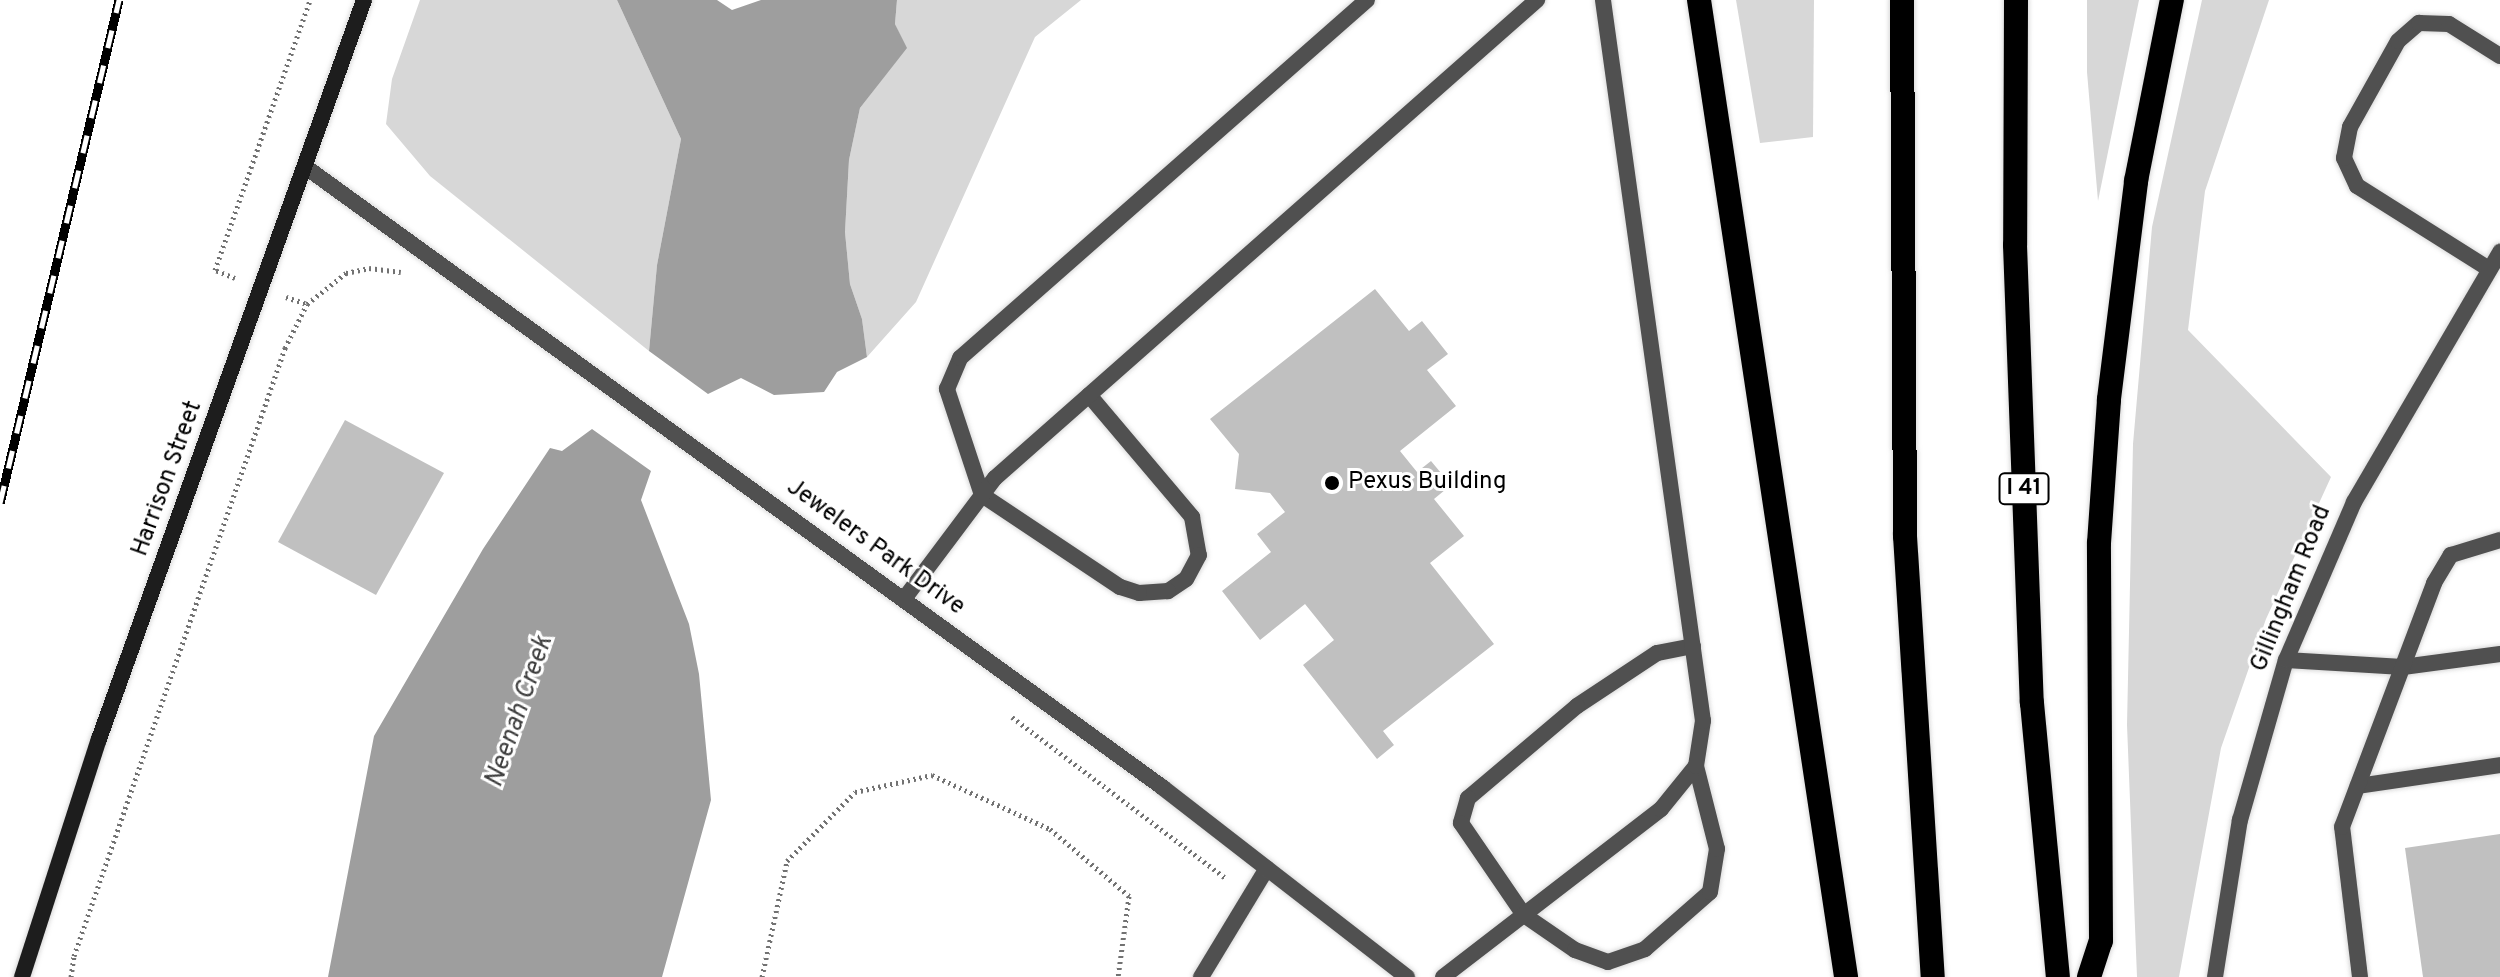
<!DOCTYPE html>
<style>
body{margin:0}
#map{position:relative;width:2500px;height:977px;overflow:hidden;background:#fff;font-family:Overpass,sans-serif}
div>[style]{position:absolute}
.green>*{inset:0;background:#d7d7d7}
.water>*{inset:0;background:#9e9e9e}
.building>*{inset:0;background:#c0c0c0}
.path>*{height:5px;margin-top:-2.5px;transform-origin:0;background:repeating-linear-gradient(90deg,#727272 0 2px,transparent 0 6px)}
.roads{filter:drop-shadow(0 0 2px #dbdbdb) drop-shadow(0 0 2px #dbdbdb)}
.service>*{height:16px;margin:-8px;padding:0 8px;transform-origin:8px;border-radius:8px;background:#505050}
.minor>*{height:16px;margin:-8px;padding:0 8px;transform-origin:8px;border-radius:8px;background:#505050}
.tertiary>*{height:16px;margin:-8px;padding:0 8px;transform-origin:8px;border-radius:8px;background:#505050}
.secondary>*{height:16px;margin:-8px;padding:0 8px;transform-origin:8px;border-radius:8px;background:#1d1d1d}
.motorway>*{height:24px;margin:-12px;padding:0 12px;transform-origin:12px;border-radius:12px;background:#000}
.rail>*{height:9px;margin-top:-4.5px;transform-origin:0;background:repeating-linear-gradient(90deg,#fff 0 18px,#000 0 36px);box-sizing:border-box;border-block:2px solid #000}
.dots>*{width:22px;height:22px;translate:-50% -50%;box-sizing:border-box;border:4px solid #fff;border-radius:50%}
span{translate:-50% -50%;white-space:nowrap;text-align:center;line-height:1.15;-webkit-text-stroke:6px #fff;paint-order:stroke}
.shield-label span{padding:2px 6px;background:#fff;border:2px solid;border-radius:6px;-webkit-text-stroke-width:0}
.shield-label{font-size:22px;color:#000;font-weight:700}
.street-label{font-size:24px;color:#000}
.poi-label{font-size:24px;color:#000}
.left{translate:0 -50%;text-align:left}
.water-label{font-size:26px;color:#3f3f3f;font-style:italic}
</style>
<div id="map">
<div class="green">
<i style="clip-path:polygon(420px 0,617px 0,681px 139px,657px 265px,649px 351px,430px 176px,386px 124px,392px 79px)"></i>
<i style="clip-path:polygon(897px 0,1081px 0,1035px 37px,916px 302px,867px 357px,862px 319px,850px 284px,845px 232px,849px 160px,860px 108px,906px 48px,895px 24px)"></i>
<i style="clip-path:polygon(1736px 0,1814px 0,1813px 137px,1760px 143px)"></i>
<i style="clip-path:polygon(2087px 0,2139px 0,2098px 201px,2087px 72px)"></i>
<i style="clip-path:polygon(2202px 0,2269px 0,2205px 191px,2188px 330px,2331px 477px,2266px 619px,2221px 748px,2179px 977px,2137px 977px,2127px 725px,2133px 444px,2152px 227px)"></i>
</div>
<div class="water">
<i style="clip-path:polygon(617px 0,717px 0,732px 10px,761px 0,897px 0,895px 24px,907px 48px,860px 108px,849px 160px,845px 232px,850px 284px,862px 319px,867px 357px,837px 372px,824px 392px,774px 395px,741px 378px,708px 394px,649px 351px,657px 265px,681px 139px)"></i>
<i style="clip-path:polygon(592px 429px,651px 471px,641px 500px,689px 624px,699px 674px,711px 800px,662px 977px,328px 977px,374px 736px,483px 549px,550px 448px,562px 451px)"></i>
</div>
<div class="building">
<i style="clip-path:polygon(1375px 289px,1409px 331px,1422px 321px,1448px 354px,1427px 370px,1456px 406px,1400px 451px,1417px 472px,1431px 461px,1451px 485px,1434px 499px,1464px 536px,1430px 563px,1494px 644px,1383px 731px,1394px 745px,1377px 759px,1303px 665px,1334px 640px,1305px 604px,1260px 640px,1222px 591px,1271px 552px,1257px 534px,1285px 512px,1270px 493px,1235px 489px,1239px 454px,1210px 419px)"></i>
<i style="clip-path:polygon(345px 420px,444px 473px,376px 595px,278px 542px)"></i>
<i style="clip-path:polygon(2500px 834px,2500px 977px,2423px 977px,2405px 848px)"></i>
</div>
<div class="path">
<i style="left:235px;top:278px;width:22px;rotate:-158deg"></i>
<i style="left:215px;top:270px;width:286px;rotate:-70.6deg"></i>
<i style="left:286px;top:297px;width:22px;rotate:18deg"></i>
<i style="left:1012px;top:717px;width:269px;rotate:37deg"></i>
<i style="left:71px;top:977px;width:21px;rotate:-82deg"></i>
<i style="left:74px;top:956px;width:644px;rotate:-70.86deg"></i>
<i style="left:285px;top:348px;width:49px;rotate:-63.4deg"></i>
<i style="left:307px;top:304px;width:50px;rotate:-38.5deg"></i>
<i style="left:346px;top:273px;width:24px;rotate:-12deg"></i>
<i style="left:369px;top:268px;width:32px;rotate:7deg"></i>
<i style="left:762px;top:977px;width:119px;rotate:-77.8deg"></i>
<i style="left:787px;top:861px;width:97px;rotate:-45.4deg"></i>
<i style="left:855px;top:792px;width:79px;rotate:-12.4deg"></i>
<i style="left:932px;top:775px;width:130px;rotate:24.6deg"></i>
<i style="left:1050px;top:829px;width:104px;rotate:40.3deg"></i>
<i style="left:1129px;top:896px;width:82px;rotate:97.7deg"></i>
</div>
<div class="roads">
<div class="service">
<i style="left:2489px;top:269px;width:156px;rotate:-147.8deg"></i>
<i style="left:2357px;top:186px;width:31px;rotate:-115deg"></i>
<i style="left:2344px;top:158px;width:32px;rotate:-79deg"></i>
<i style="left:2350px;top:127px;width:98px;rotate:-60.8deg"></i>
<i style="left:2398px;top:41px;width:28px;rotate:-41deg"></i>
<i style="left:2419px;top:23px;width:30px;rotate:2deg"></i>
<i style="left:2449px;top:24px;width:60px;rotate:32.1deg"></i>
<i style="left:1089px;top:395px;width:160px;rotate:49.8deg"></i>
<i style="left:1192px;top:517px;width:39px;rotate:80deg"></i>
<i style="left:1199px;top:555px;width:27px;rotate:118deg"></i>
<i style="left:1186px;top:579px;width:22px;rotate:146deg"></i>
<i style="left:1168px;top:591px;width:29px;rotate:176deg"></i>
<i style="left:1139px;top:593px;width:20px;rotate:-162deg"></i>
<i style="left:1120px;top:587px;width:166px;rotate:-146.3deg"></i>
<i style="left:982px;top:495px;width:112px;rotate:-108.3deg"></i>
<i style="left:947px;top:389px;width:34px;rotate:-67deg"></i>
<i style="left:960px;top:358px;width:542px;rotate:-41.34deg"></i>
<i style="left:904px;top:599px;width:151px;rotate:-53.1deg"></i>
<i style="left:995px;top:478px;width:723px;rotate:-41.41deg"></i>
<i style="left:1693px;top:646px;width:37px;rotate:169deg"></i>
<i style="left:1657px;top:653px;width:96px;rotate:146.5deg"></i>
<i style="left:1577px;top:706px;width:143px;rotate:139.8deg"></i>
<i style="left:1468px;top:798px;width:26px;rotate:106deg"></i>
<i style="left:1461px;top:823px;width:112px;rotate:55.6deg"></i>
<i style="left:1524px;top:915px;width:62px;rotate:34.5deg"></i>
<i style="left:1575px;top:950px;width:35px;rotate:20deg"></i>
<i style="left:1608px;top:962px;width:39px;rotate:-19deg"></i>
<i style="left:1645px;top:949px;width:86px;rotate:-41.2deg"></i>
<i style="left:1710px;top:892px;width:44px;rotate:-80.8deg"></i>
<i style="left:1717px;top:849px;width:86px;rotate:-104.2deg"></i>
<i style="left:2286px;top:660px;width:117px;rotate:3.4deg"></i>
<i style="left:2403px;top:667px;width:98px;rotate:-7.6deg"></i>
<i style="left:2358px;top:786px;width:144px;rotate:-8.4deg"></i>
<i style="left:1201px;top:977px;width:127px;rotate:-58.8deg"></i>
<i style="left:1443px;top:977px;width:275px;rotate:-37.6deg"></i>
<i style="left:1661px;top:809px;width:55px;rotate:-50.9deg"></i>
<i style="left:1696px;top:766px;width:46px;rotate:-81.2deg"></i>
<i style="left:1703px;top:721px;width:728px;rotate:-97.9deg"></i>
<i style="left:2360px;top:977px;width:151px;rotate:-96.8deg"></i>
<i style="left:2342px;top:827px;width:261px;rotate:-69.3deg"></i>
<i style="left:2434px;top:583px;width:33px;rotate:-59deg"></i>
<i style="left:2451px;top:555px;width:51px;rotate:-17deg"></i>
</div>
<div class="minor">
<i style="left:2215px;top:977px;width:159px;rotate:-81deg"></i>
<i style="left:2240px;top:820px;width:166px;rotate:-74deg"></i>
<i style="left:2286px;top:660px;width:172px;rotate:-66.7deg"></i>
<i style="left:2354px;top:502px;width:290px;rotate:-59.7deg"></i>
</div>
<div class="tertiary">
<i style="left:307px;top:168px;width:1056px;rotate:35.9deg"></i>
<i style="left:1162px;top:787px;width:310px;rotate:37.8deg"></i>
</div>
<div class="secondary">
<i style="left:22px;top:977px;width:250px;rotate:-72.1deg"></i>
<i style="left:99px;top:739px;width:785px;rotate:-70.27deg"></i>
</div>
<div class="motorway">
<i style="left:1699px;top:0;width:988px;rotate:81.44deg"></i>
<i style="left:1902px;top:0;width:536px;rotate:89.68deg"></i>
<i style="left:1905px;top:536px;width:442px;rotate:86.4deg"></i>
<i style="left:2016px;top:0;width:245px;rotate:90.2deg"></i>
<i style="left:2015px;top:245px;width:458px;rotate:87.9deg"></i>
<i style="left:2032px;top:703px;width:275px;rotate:84.6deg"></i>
<i style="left:2089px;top:977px;width:38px;rotate:-72deg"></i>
<i style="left:2101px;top:941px;width:398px;rotate:-90.3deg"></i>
<i style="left:2099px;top:543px;width:144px;rotate:-86deg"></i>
<i style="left:2109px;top:399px;width:220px;rotate:-82.9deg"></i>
<i style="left:2136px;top:181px;width:185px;rotate:-78.8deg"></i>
</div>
</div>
<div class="rail">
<i style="left:0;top:503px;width:517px;rotate:-76.69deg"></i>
</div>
<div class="dots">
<i style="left:1332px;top:483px;background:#000"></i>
</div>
<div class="shield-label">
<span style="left:2024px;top:489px">I 41</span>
</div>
<div class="street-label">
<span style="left:168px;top:479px;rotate:-70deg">Harrison Street</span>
<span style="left:875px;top:548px;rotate:36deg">Jewelers Park Drive</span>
<span style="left:2292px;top:589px;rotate:-68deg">Gillingham Road</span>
</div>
<div class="poi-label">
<span class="left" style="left:1348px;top:483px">Pexus Building</span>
</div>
<div class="water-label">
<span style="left:520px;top:712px;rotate:-71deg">Neenah Creek</span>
</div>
</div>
